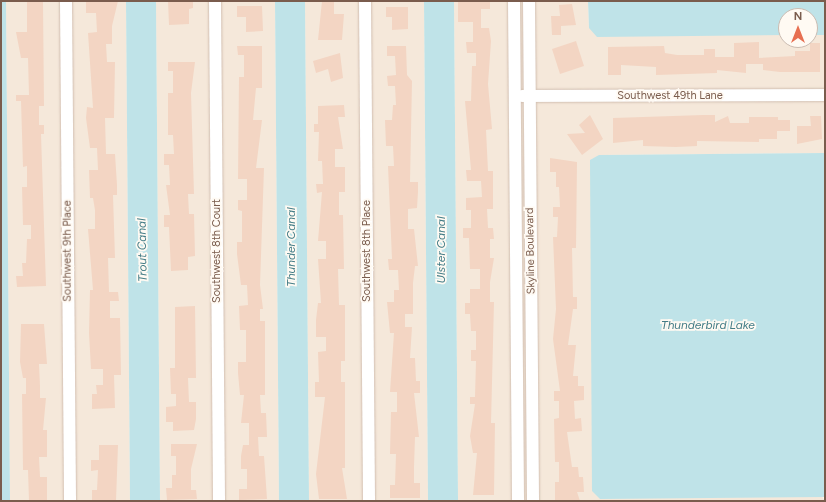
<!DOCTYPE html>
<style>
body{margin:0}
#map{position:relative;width:826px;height:502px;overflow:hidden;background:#fdf6ec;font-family:Figtree,sans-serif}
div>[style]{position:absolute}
.residential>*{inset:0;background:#f5e8da}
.water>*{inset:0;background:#bfe3e8}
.building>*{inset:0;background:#f3d5c3}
.roads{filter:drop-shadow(0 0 1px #d1beb0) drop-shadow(0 0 1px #d1beb0)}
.minor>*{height:12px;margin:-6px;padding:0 6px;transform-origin:6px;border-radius:6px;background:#fff}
span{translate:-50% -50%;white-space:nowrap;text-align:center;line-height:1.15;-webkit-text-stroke:3.5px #fffaf3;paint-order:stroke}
.street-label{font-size:11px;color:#7a5c4d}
.water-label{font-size:12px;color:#437c86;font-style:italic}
.frame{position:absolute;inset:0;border:2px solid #7a5c4d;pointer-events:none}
.north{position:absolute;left:778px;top:8px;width:40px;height:40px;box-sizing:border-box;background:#fffaf3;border:1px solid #cabbb1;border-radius:50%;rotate:0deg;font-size:11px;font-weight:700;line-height:16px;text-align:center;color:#7a5c4d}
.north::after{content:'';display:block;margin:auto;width:14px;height:18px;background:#e76f51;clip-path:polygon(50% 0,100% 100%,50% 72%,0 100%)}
</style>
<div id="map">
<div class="residential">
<i style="clip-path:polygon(6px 1px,126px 1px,130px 501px,10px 501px)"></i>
<i style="clip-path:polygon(156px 1px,275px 1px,279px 501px,160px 501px)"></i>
<i style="clip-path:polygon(305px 1px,424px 1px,428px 500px,458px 500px,454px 1px,510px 1px,514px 501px,309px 501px)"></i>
<i style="clip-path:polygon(518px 1px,524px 1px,529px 501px,523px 501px)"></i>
<i style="clip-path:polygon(533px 1px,588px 1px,589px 28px,786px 35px,786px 40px,810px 40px,810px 35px,825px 34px,825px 153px,599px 155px,825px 501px,538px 501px)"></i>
</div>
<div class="water">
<i style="clip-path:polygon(1px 1px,6px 1px,10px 501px,1px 501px)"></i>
<i style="clip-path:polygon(126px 1px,156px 1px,160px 501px,130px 501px)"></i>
<i style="clip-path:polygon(275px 1px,305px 1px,309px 501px,279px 501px)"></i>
<i style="clip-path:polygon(424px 1px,454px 1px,458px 500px,428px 500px)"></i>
<i style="clip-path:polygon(588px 1px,825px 1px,825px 35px,810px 35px,810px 16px,786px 16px,786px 35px,597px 37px,589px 28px)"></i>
<i style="clip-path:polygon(825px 153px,825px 497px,600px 499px,592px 491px,590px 160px,599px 155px)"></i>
</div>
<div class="building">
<i style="clip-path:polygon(86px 1px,118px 1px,112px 26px,112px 44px,106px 44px,107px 62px,115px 62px,114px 118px,105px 118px,106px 154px,115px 154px,117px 185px,117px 195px,113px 195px,115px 258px,108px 258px,109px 292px,118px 292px,119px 301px,110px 301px,110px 318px,120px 318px,121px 375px,114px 375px,115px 408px,92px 409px,92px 394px,97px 394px,96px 385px,103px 385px,103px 369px,91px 369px,89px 333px,90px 290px,93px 290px,88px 229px,95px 229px,95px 210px,93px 198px,90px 198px,89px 170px,98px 170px,97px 148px,90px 148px,86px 118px,87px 107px,93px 108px,88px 33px,97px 32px,96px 13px,86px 13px)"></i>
<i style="clip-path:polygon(168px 1px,193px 1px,193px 8px,189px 9px,189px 24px,169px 25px)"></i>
<i style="clip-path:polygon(322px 1px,334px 1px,334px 14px,344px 14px,342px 40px,318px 40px)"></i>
<i style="clip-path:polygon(458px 1px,490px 1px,490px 9px,481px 9px,481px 28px,489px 28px,491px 41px,488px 84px,492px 129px,486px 130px,488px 171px,493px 171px,493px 209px,487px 209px,488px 228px,493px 228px,494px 239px,490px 239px,490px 258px,494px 258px,490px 282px,490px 302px,494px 302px,491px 423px,495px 423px,494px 495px,473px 495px,477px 453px,473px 453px,470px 436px,475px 404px,470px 404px,470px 397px,475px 397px,476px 361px,471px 361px,471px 350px,476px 350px,476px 331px,471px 331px,470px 314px,465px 314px,465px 303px,470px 303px,470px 289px,480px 289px,480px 269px,470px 269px,469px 238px,463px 238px,463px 228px,471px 228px,471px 210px,466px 210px,466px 198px,482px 197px,481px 181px,467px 181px,466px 170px,471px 170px,465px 101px,471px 101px,472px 66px,476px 66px,476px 53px,467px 53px,466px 42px,473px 42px,473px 22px,458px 22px)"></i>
<i style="clip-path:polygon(27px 2px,43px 2px,44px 106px,39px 106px,39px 125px,44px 125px,44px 134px,41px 134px,46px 286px,17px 287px,16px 276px,23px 276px,22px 263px,26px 263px,27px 239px,31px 239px,31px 225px,23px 225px,22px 187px,27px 187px,27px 166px,23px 167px,21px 101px,16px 101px,16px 95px,29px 95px,28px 58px,21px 58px,16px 32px,27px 32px)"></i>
<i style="clip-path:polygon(572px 4px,576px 25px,561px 26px,561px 35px,552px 35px,551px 16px,560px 16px,559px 5px)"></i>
<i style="clip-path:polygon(237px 6px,262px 6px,263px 31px,246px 32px,246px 17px,237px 17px)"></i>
<i style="clip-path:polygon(386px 7px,408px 7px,408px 29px,392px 30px,392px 17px,386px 17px)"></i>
<i style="clip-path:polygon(576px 41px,584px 66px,560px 74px,552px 49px)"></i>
<i style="clip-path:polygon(759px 42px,759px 58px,795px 56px,795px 51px,810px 51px,810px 43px,820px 43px,820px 72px,780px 72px,763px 70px,763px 64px,746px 64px,746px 73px,717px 70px,717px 73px,656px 75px,656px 67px,621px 65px,621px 75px,608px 75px,608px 47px,664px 46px,665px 53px,677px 55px,704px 55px,704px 49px,715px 49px,715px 57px,734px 57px,734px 43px)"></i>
<i style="clip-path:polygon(237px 46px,262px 46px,262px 88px,256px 88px,253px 120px,262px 120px,256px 168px,264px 168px,260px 285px,263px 309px,260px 309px,260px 321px,265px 321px,265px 395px,260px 395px,261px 413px,266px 413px,267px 437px,258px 437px,259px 456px,264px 456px,267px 499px,239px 500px,239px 489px,247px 489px,247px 469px,241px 469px,241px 456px,243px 445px,249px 445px,249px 423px,241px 423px,244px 395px,240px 395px,238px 373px,238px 362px,246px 362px,246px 330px,240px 330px,239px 306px,248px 305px,247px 285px,241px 285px,237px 254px,237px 242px,242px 242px,242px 211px,238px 210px,238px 200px,247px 200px,247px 179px,238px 179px,239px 77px,244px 77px,244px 55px,238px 55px)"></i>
<i style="clip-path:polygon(387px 46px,406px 46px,407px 75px,412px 81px,410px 182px,418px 182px,418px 192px,417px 208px,408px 209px,408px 229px,414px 229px,418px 266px,415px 266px,413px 283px,413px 314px,405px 314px,405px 327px,412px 327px,410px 358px,415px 358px,416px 381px,420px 381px,420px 393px,414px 393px,419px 437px,415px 437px,414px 467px,414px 483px,420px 483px,420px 498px,390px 498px,390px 485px,395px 485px,396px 454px,390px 454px,391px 412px,397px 412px,397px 392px,390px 392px,394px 333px,390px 333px,387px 302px,394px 302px,394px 290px,399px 290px,398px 270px,389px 270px,388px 259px,392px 259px,388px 166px,394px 166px,393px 146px,386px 146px,385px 120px,392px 120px,393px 105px,396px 105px,395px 86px,388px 86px,387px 76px,396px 75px,395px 56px,387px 56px)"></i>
<i style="clip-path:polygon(340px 53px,343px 78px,331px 82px,328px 69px,316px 73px,313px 61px)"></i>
<i style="clip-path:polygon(168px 62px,195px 62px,191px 93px,194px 194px,188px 194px,189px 214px,194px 214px,195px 256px,188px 257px,188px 270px,171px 271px,169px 227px,164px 227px,164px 215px,170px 215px,166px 185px,170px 185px,169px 165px,164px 165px,164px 154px,174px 154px,173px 135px,168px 135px,168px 93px,173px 93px,173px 71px,168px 71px)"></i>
<i style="clip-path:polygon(344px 105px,345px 117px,338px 117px,343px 149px,335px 149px,335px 167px,345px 167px,345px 192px,339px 192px,339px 215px,343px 215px,344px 269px,338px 269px,339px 305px,345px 305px,345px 361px,341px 361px,341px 382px,345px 382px,345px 468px,342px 468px,347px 499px,319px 499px,316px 474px,325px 397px,315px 397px,315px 382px,319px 382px,318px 352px,326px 351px,326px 337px,316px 337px,316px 320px,318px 303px,321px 303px,318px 259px,326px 259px,326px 241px,318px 241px,322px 192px,317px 193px,316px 184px,323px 184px,322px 161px,318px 161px,319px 132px,314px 132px,314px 124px,318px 124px,318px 106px)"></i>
<i style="clip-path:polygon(590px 115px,603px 139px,582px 155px,567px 134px,585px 133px,579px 125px)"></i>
<i style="clip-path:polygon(703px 115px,715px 115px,715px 122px,728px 116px,730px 123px,749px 123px,749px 117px,778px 117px,778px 120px,790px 120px,790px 131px,777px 131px,777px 139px,759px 139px,759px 142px,697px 141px,697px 146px,676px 147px,643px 146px,643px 140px,613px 143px,613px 118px)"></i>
<i style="clip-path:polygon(810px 116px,821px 116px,822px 139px,797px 144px,797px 126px,811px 126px)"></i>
<i style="clip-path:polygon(550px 158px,577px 162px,576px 248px,572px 248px,573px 297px,577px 297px,577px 309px,573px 309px,568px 345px,576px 345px,573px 376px,578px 376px,578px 386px,584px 386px,584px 400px,574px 401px,575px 419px,581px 418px,582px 431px,567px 432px,572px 467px,578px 467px,579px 477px,583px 477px,584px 492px,577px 492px,580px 501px,555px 501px,555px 482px,559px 482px,559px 462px,555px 462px,554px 419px,559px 418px,559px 401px,554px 401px,554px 391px,560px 391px,553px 339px,556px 309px,553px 237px,557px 237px,558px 217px,553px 217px,553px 207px,560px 207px,559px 187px,556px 187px,556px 172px,550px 172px)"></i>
<i style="clip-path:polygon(195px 306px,196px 378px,188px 378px,189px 402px,196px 402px,196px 419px,194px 430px,173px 431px,173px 422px,166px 422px,166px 407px,176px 406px,176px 394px,171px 394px,170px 368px,175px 368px,175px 307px)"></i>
<i style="clip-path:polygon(21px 324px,44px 324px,47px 364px,39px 364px,40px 386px,40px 398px,46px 398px,43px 430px,47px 430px,47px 457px,39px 457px,40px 477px,47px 477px,47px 501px,29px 501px,28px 470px,23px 470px,22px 394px,26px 394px,26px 378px,23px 378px,20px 362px)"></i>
<i style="clip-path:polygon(171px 444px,197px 444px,191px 469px,191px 490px,196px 490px,197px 499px,167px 500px,166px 488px,172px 488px,172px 475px,176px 475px,176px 456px,171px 456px)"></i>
<i style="clip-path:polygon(99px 445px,118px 445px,116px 501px,92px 500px,92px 490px,97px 490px,98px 470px,91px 471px,91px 460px,99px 460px)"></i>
</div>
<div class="roads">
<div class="minor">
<i style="left:66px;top:1px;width:500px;rotate:89.54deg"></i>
<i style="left:215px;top:1px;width:500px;rotate:89.54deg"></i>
<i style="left:365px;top:1px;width:500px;rotate:89.54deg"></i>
<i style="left:514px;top:1px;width:500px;rotate:89.54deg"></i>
<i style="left:529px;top:1px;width:500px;rotate:89.54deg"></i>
<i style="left:522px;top:96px;width:303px;rotate:-0.2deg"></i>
</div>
</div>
<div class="street-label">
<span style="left:670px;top:96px">Southwest 49th Lane</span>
<span style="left:68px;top:251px;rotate:-90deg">Southwest 9th Place</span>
<span style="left:217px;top:251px;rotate:-90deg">Southwest 8th Court</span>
<span style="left:367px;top:251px;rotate:-90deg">Southwest 8th Place</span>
<span style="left:531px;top:251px;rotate:-91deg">Skyline Boulevard</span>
</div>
<div class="water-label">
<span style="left:292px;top:247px;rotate:-90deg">Thunder Canal</span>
<span style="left:143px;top:250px;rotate:-91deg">Trout Canal</span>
<span style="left:442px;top:250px;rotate:-90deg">Ulster Canal</span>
<span style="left:708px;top:326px">Thunderbird Lake</span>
</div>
<div class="frame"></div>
<div class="north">N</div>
</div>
